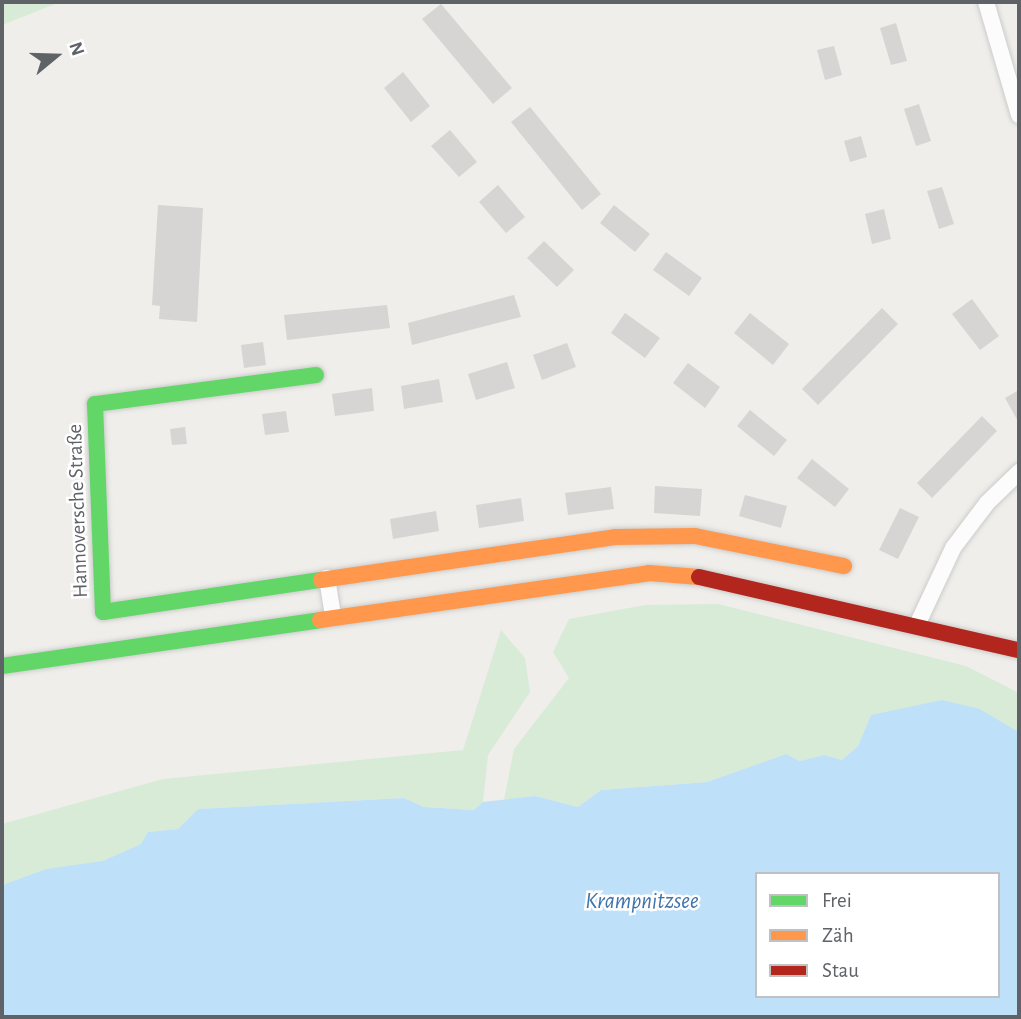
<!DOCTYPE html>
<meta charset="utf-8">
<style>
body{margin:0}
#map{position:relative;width:1021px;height:1019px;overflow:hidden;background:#efeeea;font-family:"Alegreya Sans",sans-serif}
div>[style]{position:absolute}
.green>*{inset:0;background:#d8ebd6}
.water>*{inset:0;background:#bfe0f9}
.building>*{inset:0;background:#d6d5d3}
.roads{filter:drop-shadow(0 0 2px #cbcccc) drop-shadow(0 0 2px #cbcccc)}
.street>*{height:16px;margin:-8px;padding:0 8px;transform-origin:8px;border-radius:8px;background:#fdfcfc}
.fast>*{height:16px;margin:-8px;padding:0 8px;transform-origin:8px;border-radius:8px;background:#63d668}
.slow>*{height:16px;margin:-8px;padding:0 8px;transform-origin:8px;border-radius:8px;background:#ff974d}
.jam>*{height:16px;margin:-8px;padding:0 8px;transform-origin:8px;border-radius:8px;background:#b3261e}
span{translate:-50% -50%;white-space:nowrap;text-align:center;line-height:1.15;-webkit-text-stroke:5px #fff;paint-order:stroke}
.street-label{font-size:21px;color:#5f6368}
.water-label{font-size:23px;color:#4174aa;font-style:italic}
.frame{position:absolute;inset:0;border:4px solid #5f6368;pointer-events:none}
.legend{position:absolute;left:755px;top:872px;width:245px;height:126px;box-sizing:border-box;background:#fff;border:2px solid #bfc1c3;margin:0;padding:9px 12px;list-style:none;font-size:21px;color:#5f6368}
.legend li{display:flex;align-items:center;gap:14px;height:35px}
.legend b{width:35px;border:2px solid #bfc1c3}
.north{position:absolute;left:21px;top:21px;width:70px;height:70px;-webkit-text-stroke:5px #fff;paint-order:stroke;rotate:71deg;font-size:19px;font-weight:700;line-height:28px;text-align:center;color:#5f6368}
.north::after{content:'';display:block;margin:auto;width:24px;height:32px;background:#5f6368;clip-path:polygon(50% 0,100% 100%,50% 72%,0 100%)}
</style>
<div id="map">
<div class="green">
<i style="clip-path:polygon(2px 2px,60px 2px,2px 25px)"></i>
<i style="clip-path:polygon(718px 604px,966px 666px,1019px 693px,1019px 732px,980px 709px,871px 715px,858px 746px,842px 760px,824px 755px,800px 761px,786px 754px,707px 782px,601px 790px,578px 807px,535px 796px,504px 800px,514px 749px,569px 678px,553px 652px,569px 619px,645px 605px)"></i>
<i style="clip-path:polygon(501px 630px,525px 658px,530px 692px,488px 755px,483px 802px,474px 810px,424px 807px,404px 798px,198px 809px,178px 829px,149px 832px,141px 844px,103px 862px,46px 869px,2px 885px,2px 824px,163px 779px,463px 750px)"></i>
</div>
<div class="water">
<i style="clip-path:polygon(evenodd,942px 700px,980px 709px,1019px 732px,1019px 1017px,2px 1017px,2px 885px,46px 869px,103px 861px,141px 844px,148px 832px,178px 829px,198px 809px,404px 798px,424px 807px,474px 810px,483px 802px,535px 796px,578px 807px,601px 790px,707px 782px,786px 754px,800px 761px,824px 755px,842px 760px,858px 746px,871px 715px,942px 700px,757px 874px,998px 874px,998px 996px,757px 996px,757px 874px)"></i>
</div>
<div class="building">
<i style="clip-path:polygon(441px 4px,512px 88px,493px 104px,422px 19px)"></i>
<i style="clip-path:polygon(896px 23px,907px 61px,891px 65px,880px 28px)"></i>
<i style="clip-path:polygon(834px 46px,842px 75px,825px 80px,817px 50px)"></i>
<i style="clip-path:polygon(403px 72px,430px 106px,411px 122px,384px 88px)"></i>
<i style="clip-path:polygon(919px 104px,931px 141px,916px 146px,904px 109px)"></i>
<i style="clip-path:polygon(530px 107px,601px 194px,582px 210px,511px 122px)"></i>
<i style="clip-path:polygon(450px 130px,477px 162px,459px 177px,431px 146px)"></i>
<i style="clip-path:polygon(861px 136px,867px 157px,850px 162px,844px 141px)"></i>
<i style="clip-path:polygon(498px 185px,525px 217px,506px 233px,479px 202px)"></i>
<i style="clip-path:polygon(942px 187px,954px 224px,939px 229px,927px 191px)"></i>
<i style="clip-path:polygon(158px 205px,203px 208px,197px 322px,159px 319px,160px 306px,152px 305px)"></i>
<i style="clip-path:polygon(614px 205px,650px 234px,635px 252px,600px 223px)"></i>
<i style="clip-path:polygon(884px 209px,891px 239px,872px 244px,865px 214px)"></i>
<i style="clip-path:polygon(544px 241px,574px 270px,557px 287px,527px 258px)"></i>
<i style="clip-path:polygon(666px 252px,702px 278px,689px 296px,653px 270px)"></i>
<i style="clip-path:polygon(514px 295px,521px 317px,412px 345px,408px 323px)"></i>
<i style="clip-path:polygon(972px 299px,999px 336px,980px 350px,952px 314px)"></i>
<i style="clip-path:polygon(387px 305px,390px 328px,287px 340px,284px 315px)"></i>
<i style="clip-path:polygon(882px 308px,898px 324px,818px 405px,802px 389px)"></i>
<i style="clip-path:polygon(625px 313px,660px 338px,645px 358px,611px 333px)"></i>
<i style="clip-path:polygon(750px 313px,789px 344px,773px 365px,734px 333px)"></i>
<i style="clip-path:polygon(263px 342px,266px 365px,244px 368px,241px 345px)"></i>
<i style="clip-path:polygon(567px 343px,576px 367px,542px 380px,533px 355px)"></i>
<i style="clip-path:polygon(507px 362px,515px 388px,476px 400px,468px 374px)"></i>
<i style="clip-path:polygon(688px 363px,720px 387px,705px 408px,673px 383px)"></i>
<i style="clip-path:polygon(439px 379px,443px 402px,404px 409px,401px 386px)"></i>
<i style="clip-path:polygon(372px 388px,374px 411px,335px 416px,332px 394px)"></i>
<i style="clip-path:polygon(1019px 390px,1019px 423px,1005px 398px)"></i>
<i style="clip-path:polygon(750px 410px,787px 440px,774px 456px,737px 426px)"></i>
<i style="clip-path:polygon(286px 411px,289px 432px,265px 435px,262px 414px)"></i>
<i style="clip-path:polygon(982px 416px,997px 431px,932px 498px,917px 483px)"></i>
<i style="clip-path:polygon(185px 427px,187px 444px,172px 445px,170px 429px)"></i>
<i style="clip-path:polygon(812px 459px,849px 489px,835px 507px,797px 478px)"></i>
<i style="clip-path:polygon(655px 486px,702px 489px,700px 516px,654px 513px)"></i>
<i style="clip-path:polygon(611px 487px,614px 509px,568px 515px,565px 493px)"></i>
<i style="clip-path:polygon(745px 495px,787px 506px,781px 528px,739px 516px)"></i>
<i style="clip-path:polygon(521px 498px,524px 521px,479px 528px,476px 505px)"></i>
<i style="clip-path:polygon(900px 508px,919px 517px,898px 559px,879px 550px)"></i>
<i style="clip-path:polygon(436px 511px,439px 531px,393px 539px,390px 519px)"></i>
</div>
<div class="roads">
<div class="street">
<i style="left:986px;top:2px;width:118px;rotate:73.7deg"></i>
<i style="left:327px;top:578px;width:39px;rotate:81deg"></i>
<i style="left:917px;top:625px;width:85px;rotate:-64.9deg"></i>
<i style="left:953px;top:548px;width:56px;rotate:-52.9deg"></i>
<i style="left:987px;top:503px;width:45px;rotate:-44.1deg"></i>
</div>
<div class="fast">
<i style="left:316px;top:375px;width:223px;rotate:172.5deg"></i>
<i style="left:95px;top:404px;width:208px;rotate:87.8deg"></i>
<i style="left:103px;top:612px;width:220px;rotate:-8.4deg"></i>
<i style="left:2px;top:666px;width:321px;rotate:-8.2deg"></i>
</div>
<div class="slow">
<i style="left:321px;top:580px;width:297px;rotate:-8.3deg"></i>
<i style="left:615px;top:537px;width:80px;rotate:-0.7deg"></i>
<i style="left:695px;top:536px;width:152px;rotate:11.4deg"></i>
<i style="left:320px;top:620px;width:332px;rotate:-8.1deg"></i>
<i style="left:649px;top:573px;width:50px;rotate:4.6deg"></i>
</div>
<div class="jam">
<i style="left:699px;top:577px;width:328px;rotate:12.9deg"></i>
</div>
</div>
<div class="street-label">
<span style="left:78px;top:511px;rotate:-92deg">Hannoversche Straße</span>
</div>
<div class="water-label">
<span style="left:642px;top:902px">Krampnitzsee</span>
</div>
<div class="frame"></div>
<ul class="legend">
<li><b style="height:9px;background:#63d668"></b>Frei</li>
<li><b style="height:9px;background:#ff974d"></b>Zäh</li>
<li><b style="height:9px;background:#b3261e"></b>Stau</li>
</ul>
<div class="north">N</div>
</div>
